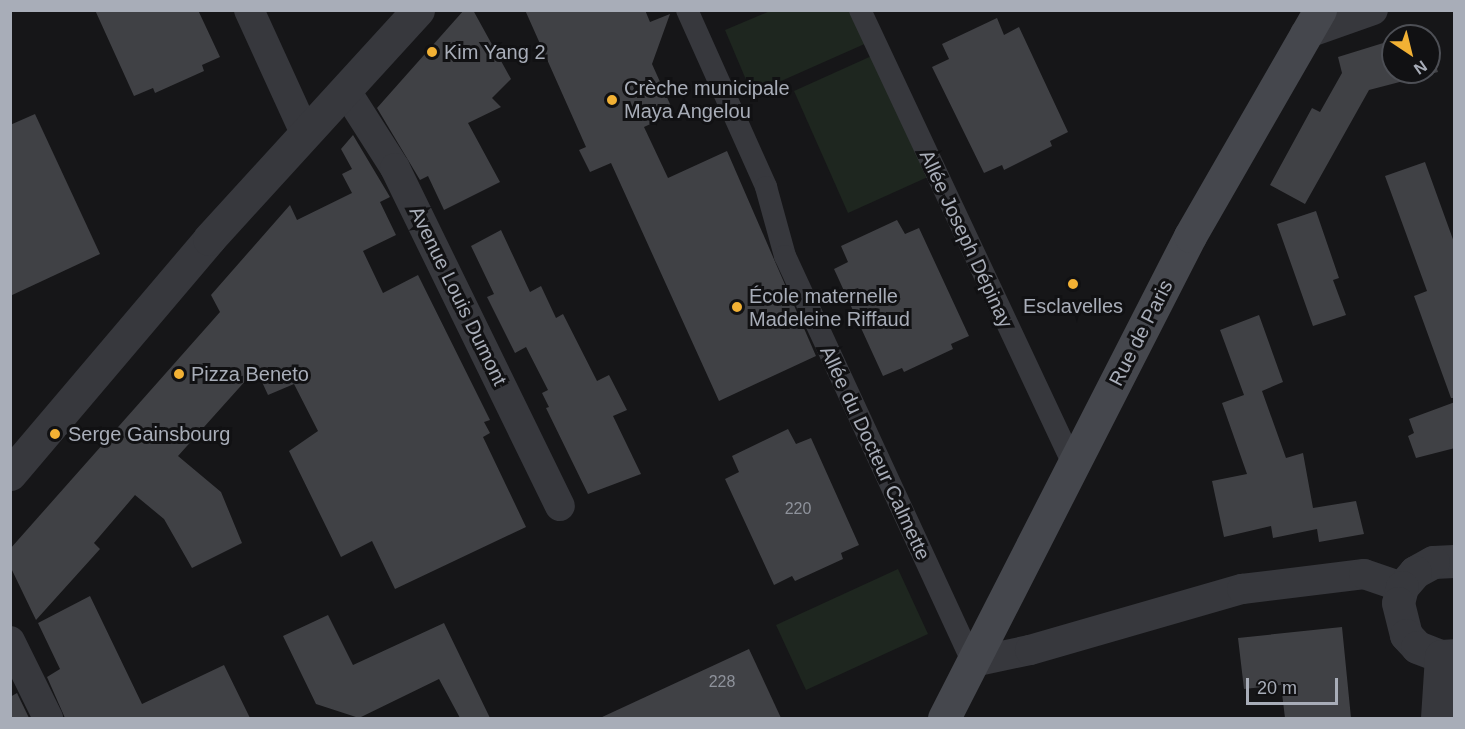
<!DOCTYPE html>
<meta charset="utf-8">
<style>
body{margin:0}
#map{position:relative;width:1465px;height:729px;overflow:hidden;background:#161618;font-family:Helvetica,sans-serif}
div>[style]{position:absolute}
.green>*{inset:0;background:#1e261f}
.building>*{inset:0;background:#404145}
.pedestrian>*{height:22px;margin:-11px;padding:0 11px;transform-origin:11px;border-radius:11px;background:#37383d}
.minor>*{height:30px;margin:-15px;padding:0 15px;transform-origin:15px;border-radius:15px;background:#37383d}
.tertiary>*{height:33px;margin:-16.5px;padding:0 16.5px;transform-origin:16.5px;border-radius:16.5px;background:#37383d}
.secondary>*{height:33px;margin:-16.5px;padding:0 16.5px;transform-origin:16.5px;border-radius:16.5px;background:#45474d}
.dots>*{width:16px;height:16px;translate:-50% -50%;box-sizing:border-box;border:3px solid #111113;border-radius:50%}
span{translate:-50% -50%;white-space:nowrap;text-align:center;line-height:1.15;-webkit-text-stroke:6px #111113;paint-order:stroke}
.number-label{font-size:16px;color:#8e929b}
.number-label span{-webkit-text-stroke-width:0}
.poi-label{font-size:20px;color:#a8adb8}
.left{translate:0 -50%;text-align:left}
.street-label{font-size:20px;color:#a8adb8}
.frame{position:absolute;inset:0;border:12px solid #a8adb8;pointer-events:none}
.north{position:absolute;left:1381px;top:24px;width:60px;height:60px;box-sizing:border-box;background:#111113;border:2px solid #4d4f55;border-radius:50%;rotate:145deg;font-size:16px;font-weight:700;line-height:24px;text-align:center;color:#a8adb8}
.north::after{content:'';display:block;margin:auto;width:21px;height:27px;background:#f2b134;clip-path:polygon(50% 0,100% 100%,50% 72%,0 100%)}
.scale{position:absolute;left:1246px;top:678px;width:92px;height:27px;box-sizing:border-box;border:3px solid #a8adb8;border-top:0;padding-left:8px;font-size:18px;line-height:21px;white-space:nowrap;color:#a8adb8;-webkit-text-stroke:4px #111113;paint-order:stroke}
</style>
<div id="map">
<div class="green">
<i style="clip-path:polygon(770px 11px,854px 11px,869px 42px,752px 94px,725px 30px)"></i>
<i style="clip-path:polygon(876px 54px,930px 176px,848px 213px,794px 91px)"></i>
<i style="clip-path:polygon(898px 569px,928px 634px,806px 690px,776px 625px)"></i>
</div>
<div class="building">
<i style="clip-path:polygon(95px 10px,198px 10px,220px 57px,202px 65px,204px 71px,155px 93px,153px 88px,134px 96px)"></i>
<i style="clip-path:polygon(464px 10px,473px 10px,511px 79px,492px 98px,501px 107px,468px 123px,500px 182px,444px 210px,428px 176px,420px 180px,377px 108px)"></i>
<i style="clip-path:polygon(525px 10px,645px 10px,650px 22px,670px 14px,652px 64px,674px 113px,644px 127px,668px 178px,727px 151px,816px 356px,719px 401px,611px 163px,590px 172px,579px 150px,586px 147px)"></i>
<i style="clip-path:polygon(997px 18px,1004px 35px,1019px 27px,1068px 132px,1050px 141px,1052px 146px,1004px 170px,1002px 165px,984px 173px,932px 67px,949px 59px,942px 44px)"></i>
<i style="clip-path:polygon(1393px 40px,1393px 72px,1429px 72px,1429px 42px,1438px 72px,1369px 90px,1305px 204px,1270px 185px,1312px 108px,1320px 112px,1342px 73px,1338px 57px)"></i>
<i style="clip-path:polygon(35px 114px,100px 254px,10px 296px,10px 125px)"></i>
<i style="clip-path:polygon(353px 135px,390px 197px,380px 202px,396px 235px,363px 251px,383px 293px,418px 275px,490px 420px,484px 422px,490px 433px,483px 437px,526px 527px,395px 589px,372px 541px,341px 557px,289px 451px,318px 431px,294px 384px,268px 395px,256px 369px,178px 456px,221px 492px,242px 543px,192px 568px,164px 519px,135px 495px,94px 543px,100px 549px,36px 620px,10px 566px,10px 549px,220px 312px,211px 295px,290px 205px,297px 220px,352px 193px,342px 174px,352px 169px,341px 149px)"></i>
<i style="clip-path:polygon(1425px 162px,1455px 245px,1455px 398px,1451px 398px,1414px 296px,1427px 291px,1385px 176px)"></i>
<i style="clip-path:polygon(1316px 211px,1339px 278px,1333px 280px,1346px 315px,1313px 326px,1277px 224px)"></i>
<i style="clip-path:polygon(897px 220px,905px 234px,919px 228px,969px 336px,951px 344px,953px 349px,904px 372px,902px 368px,883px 376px,834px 269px,848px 262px,841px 246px)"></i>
<i style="clip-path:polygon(501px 230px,530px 292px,541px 286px,556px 318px,563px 314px,597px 381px,609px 375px,627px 410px,613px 416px,641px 474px,588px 494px,546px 408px,549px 407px,542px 393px,548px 390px,526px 347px,515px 353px,487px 297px,494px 294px,471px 246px)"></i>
<i style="clip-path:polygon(1259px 315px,1283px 382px,1262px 391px,1286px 458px,1303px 453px,1313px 508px,1356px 501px,1364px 534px,1319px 542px,1317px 529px,1273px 538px,1271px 526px,1224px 537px,1212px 481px,1247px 474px,1222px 403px,1244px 395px,1220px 330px)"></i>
<i style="clip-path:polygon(1455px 402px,1455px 448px,1416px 458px,1408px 436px,1414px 433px,1409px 419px)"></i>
<i style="clip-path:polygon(788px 429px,796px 444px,811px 438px,859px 545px,841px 553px,843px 559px,795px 581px,792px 576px,774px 585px,725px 479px,739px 472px,732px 456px)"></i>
<i style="clip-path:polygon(90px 596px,142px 704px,224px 665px,250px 718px,65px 718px,47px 677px,60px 669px,38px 623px)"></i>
<i style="clip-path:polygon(328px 615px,353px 665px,444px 623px,490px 718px,460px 718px,439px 679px,359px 718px,316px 704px,283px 636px)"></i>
<i style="clip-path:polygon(1342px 627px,1351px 718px,1285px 718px,1281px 685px,1244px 689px,1238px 638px)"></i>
<i style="clip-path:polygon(749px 649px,781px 718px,600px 718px)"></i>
<i style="clip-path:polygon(17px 693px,29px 718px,10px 718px,10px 697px)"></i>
</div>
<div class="pedestrian">
<i style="left:687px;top:10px;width:194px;rotate:65.9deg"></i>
<i style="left:766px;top:187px;width:72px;rotate:74.6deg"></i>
<i style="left:785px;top:256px;width:447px;rotate:65.2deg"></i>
<i style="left:860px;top:10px;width:504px;rotate:64.86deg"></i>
</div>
<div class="minor">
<i style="left:249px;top:10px;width:135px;rotate:65.5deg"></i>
<i style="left:1305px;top:34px;width:72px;rotate:-19.4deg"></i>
<i style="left:346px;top:91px;width:91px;rotate:57.5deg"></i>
<i style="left:395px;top:168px;width:376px;rotate:64deg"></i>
<i style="left:10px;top:641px;width:86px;rotate:63.7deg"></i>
<i style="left:973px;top:662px;width:58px;rotate:-11.9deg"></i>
<i style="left:1030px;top:650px;width:221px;rotate:-16.1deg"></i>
<i style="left:1242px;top:589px;width:123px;rotate:-7deg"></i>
<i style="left:1364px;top:574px;width:40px;rotate:18.9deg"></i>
</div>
<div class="tertiary">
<i style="left:10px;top:474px;width:308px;rotate:-49.7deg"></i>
<i style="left:209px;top:239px;width:310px;rotate:-47.6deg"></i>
<i style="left:1454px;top:561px;width:21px;rotate:177deg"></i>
<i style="left:1433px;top:562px;width:21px;rotate:151deg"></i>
<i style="left:1415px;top:572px;width:20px;rotate:131deg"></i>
<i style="left:1402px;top:587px;width:16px;rotate:104deg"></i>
<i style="left:1398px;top:603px;width:33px;rotate:76deg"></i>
<i style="left:1406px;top:635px;width:16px;rotate:47deg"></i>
<i style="left:1417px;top:647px;width:26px;rotate:21deg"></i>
<i style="left:1441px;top:656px;width:13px;rotate:-4deg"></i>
<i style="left:1437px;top:718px;width:62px;rotate:-86.3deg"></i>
</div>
<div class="secondary">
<i style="left:944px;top:718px;width:541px;rotate:-62.96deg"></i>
<i style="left:1190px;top:236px;width:261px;rotate:-60.1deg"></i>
</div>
<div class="dots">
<i style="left:432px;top:52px;background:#f2b134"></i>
<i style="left:612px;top:100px;background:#f2b134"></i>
<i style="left:1073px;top:284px;background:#f2b134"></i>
<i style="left:737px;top:307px;background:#f2b134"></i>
<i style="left:179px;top:374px;background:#f2b134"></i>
<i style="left:55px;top:434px;background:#f2b134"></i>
</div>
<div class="number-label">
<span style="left:798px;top:509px">220</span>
<span style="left:722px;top:682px">228</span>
</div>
<div class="poi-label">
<span class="left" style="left:444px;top:52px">Kim Yang 2</span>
<span class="left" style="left:624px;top:100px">Crèche municipale<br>Maya Angelou</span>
<span class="left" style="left:749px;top:308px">École maternelle<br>Madeleine Riffaud</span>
<span style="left:1073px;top:306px">Esclavelles</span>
<span class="left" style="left:191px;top:374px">Pizza Beneto</span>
<span class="left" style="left:68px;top:434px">Serge Gainsbourg</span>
</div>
<div class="street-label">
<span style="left:966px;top:239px;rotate:65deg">Allée Joseph Dépinay</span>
<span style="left:458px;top:296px;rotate:64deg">Avenue Louis Dumont</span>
<span style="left:1141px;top:333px;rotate:-63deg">Rue de Paris</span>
<span style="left:875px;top:453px;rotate:65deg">Allée du Docteur Calmette</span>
</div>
<div class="frame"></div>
<div class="north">N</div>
<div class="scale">20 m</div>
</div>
